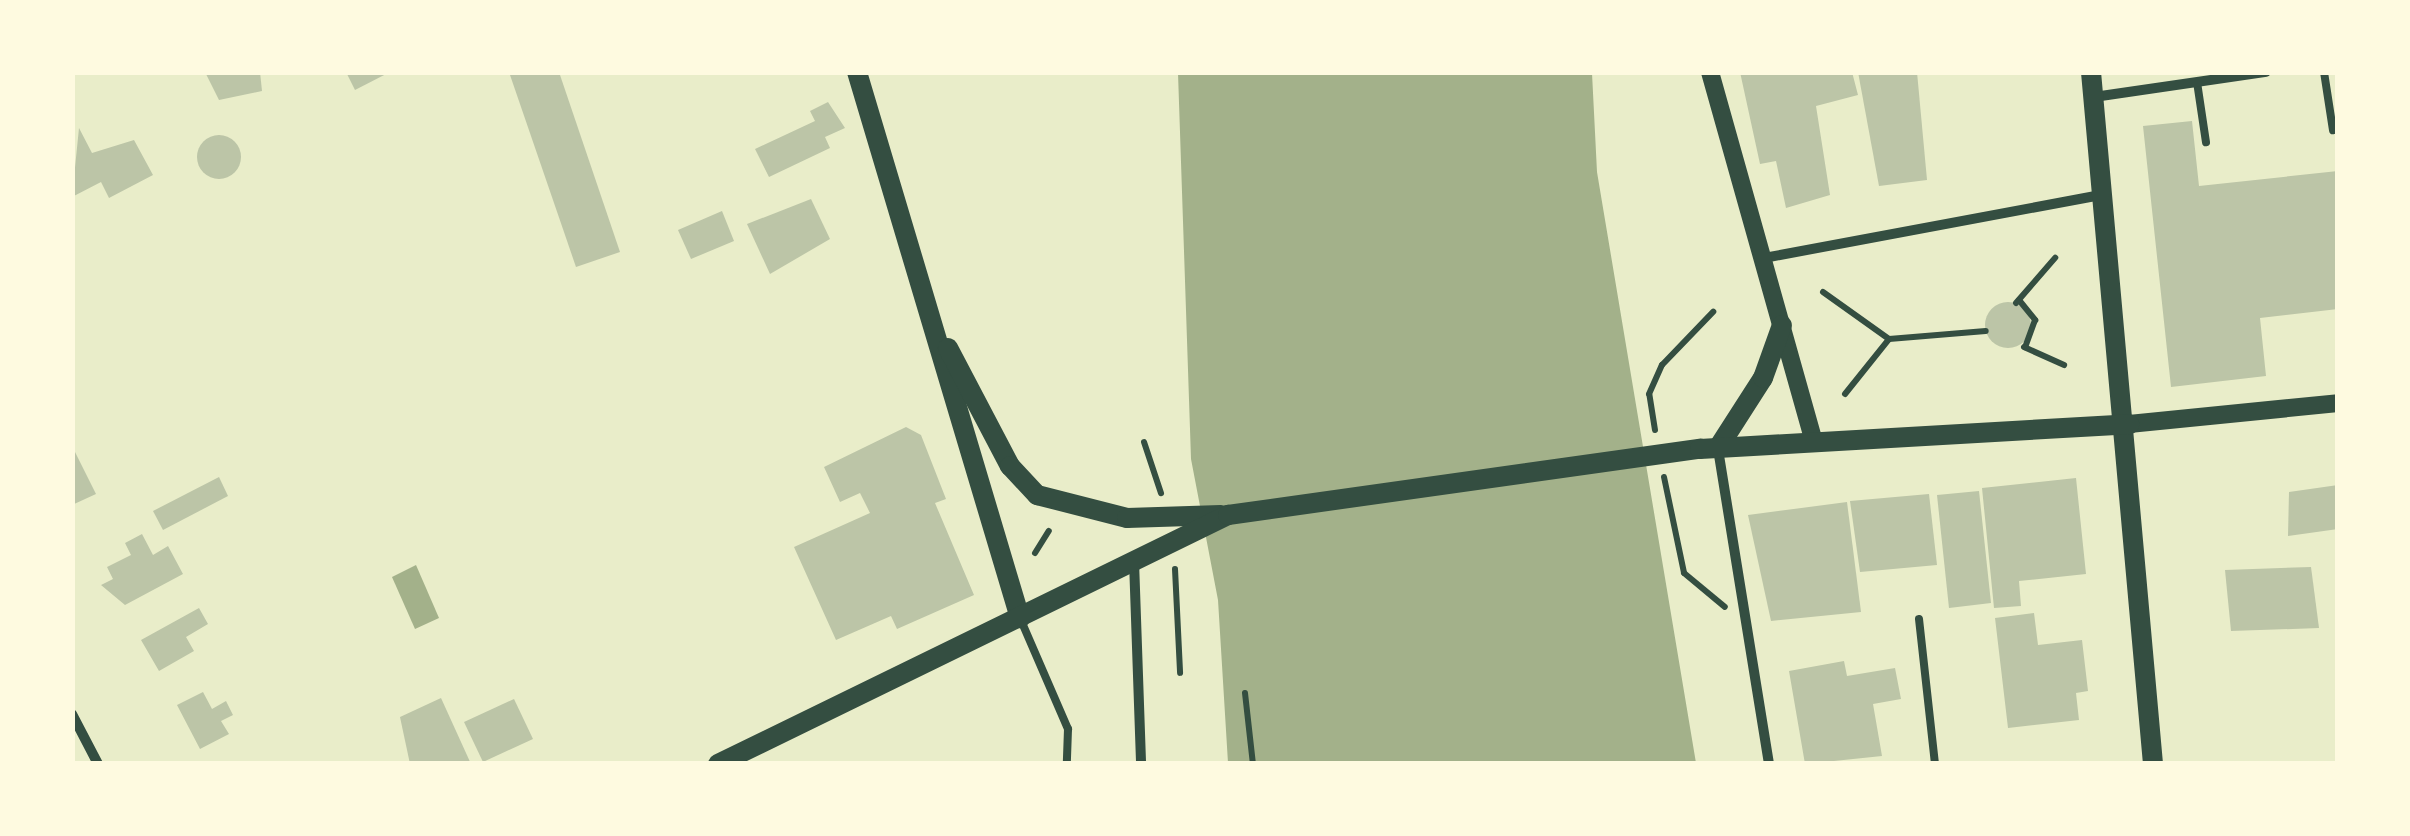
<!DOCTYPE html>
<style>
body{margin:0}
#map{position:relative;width:2410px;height:836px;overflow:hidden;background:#e9edc9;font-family:"Playfair Display",serif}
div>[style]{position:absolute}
.water>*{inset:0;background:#a3b18a}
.building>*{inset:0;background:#bcc5a7}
.round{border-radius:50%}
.path>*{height:6px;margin:-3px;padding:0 3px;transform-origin:3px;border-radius:3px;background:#344e41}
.service>*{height:8px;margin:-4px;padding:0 4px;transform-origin:4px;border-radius:4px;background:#344e41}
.minor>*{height:10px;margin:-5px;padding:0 5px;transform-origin:5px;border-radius:5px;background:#344e41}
.tertiary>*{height:18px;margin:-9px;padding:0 9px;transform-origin:9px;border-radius:9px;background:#344e41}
.secondary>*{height:20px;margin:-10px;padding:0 10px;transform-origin:10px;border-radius:10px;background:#344e41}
span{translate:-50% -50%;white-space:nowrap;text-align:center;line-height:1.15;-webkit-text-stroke:10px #fefae0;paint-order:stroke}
.frame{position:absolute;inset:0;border:75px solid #fefae0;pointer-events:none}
</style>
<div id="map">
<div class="water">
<i style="clip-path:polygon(1178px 73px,1592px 73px,1597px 172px,1696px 763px,1228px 763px,1218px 600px,1191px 459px)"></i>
<i style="clip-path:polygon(416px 565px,439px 618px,415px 629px,392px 577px)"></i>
</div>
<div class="building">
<i style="clip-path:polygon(205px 72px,260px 72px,262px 91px,219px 100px)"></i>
<i style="clip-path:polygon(346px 72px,390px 72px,355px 90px)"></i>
<i style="clip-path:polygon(509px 72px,559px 72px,620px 252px,576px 267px)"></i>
<i style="clip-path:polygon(1740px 72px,1852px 72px,1858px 95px,1816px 106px,1830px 195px,1786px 208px,1776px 161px,1760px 164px)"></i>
<i style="clip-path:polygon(1858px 72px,1917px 72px,1927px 180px,1879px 186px)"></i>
<i style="clip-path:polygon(828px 102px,845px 128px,825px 137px,830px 148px,769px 177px,755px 149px,815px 121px,810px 111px)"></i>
<i style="clip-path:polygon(2192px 121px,2199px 186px,2338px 171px,2338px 309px,2260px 318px,2266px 376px,2171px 387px,2143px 126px)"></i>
<i style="clip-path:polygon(79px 128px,92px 153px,134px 140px,153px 175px,109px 198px,101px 182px,72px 197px)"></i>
<i class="round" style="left:197px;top:135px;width:44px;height:44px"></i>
<i style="clip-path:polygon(811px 199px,830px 239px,770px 274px,747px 224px)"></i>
<i style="clip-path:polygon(722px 211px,734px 241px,691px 259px,678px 230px)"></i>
<i class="round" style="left:1985px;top:302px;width:46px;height:46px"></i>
<i style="clip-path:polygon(906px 427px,921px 435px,946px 499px,935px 503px,974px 595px,897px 629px,891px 616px,836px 640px,794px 547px,870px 513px,860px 493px,840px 502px,824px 467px)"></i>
<i style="clip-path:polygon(72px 446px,96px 494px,72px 505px)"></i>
<i style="clip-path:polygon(219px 477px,228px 496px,163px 530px,153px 511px)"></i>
<i style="clip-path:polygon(2076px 478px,2086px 574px,2019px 581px,2021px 606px,1994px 608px,1982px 488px)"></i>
<i style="clip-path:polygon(2338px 485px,2338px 529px,2288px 536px,2289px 492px)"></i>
<i style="clip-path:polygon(1979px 491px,1991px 603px,1949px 608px,1937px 495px)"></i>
<i style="clip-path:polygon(1929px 494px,1937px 565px,1860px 572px,1850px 501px)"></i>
<i style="clip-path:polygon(1847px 502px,1861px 612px,1771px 621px,1748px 515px)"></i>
<i style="clip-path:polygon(142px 534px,153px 555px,168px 546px,183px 574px,125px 605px,101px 585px,113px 579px,107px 567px,131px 555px,125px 543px)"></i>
<i style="clip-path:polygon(2311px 567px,2319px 628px,2231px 631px,2225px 570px)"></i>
<i style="clip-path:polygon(199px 608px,208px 624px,186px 637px,194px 651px,159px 671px,141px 640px)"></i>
<i style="clip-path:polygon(2034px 613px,2038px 645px,2082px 640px,2088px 691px,2076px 693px,2079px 720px,2008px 728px,1995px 618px)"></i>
<i style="clip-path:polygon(1844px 661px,1847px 676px,1895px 668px,1901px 699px,1873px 704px,1882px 756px,1805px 764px,1789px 671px)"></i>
<i style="clip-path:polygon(203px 692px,212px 709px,226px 701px,233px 715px,221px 721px,229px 734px,200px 749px,177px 705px)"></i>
<i style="clip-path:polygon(441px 698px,471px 764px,410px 764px,400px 717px)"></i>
<i style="clip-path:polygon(514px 699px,533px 739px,483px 762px,464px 722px)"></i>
</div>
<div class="path">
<i style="left:1823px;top:292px;width:81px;rotate:35.5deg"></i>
<i style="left:1889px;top:339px;width:97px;rotate:-4.7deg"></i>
<i style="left:2019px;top:300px;width:26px;rotate:51deg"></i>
<i style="left:2035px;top:320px;width:29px;rotate:110deg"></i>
<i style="left:2016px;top:303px;width:60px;rotate:-49.1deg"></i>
<i style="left:2024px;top:347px;width:44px;rotate:24.2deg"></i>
<i style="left:1845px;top:394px;width:70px;rotate:-51.3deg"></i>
<i style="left:1655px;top:430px;width:36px;rotate:-99deg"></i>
<i style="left:1649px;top:394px;width:32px;rotate:-66deg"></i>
<i style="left:1662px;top:365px;width:74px;rotate:-46.1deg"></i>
<i style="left:1144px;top:442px;width:54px;rotate:71.6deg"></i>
<i style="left:1664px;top:477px;width:98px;rotate:78.2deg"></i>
<i style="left:1684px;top:573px;width:53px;rotate:39.7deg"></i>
<i style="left:1035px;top:553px;width:26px;rotate:-58deg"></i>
<i style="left:1175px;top:569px;width:104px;rotate:87.2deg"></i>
<i style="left:1245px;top:693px;width:71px;rotate:83.6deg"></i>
</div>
<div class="service">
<i style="left:2324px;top:72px;width:59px;rotate:81.2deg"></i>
<i style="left:2197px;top:82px;width:61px;rotate:81.5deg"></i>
<i style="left:1020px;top:618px;width:121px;rotate:66.6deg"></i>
<i style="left:1068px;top:729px;width:35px;rotate:92deg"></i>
<i style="left:1919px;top:619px;width:146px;rotate:83.7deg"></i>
</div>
<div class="minor">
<i style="left:2094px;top:97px;width:174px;rotate:-8.3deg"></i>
<i style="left:1764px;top:258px;width:344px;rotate:-10.6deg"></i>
<i style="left:1718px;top:449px;width:319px;rotate:80.8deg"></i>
<i style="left:1134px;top:561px;width:203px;rotate:88deg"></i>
<i style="left:72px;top:714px;width:56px;rotate:62.5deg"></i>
</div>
<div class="tertiary">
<i style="left:1710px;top:72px;width:384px;rotate:74.3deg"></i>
<i style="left:2129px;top:424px;width:210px;rotate:-5.7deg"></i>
</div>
<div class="secondary">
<i style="left:857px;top:72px;width:570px;rotate:73.38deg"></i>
<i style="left:2091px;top:72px;width:695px;rotate:84.88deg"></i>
<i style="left:948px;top:348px;width:133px;rotate:62.3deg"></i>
<i style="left:1010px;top:466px;width:40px;rotate:47deg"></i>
<i style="left:1037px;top:495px;width:93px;rotate:14.3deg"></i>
<i style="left:1127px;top:518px;width:94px;rotate:-1.8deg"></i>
<i style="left:1718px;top:448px;width:83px;rotate:-57.3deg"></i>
<i style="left:1763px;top:378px;width:56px;rotate:-70.3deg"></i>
<i style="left:718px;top:764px;width:568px;rotate:-26.02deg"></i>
<i style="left:1228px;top:515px;width:477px;rotate:-8deg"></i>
<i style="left:1700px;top:449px;width:430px;rotate:-3.3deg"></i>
</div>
<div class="frame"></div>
</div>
